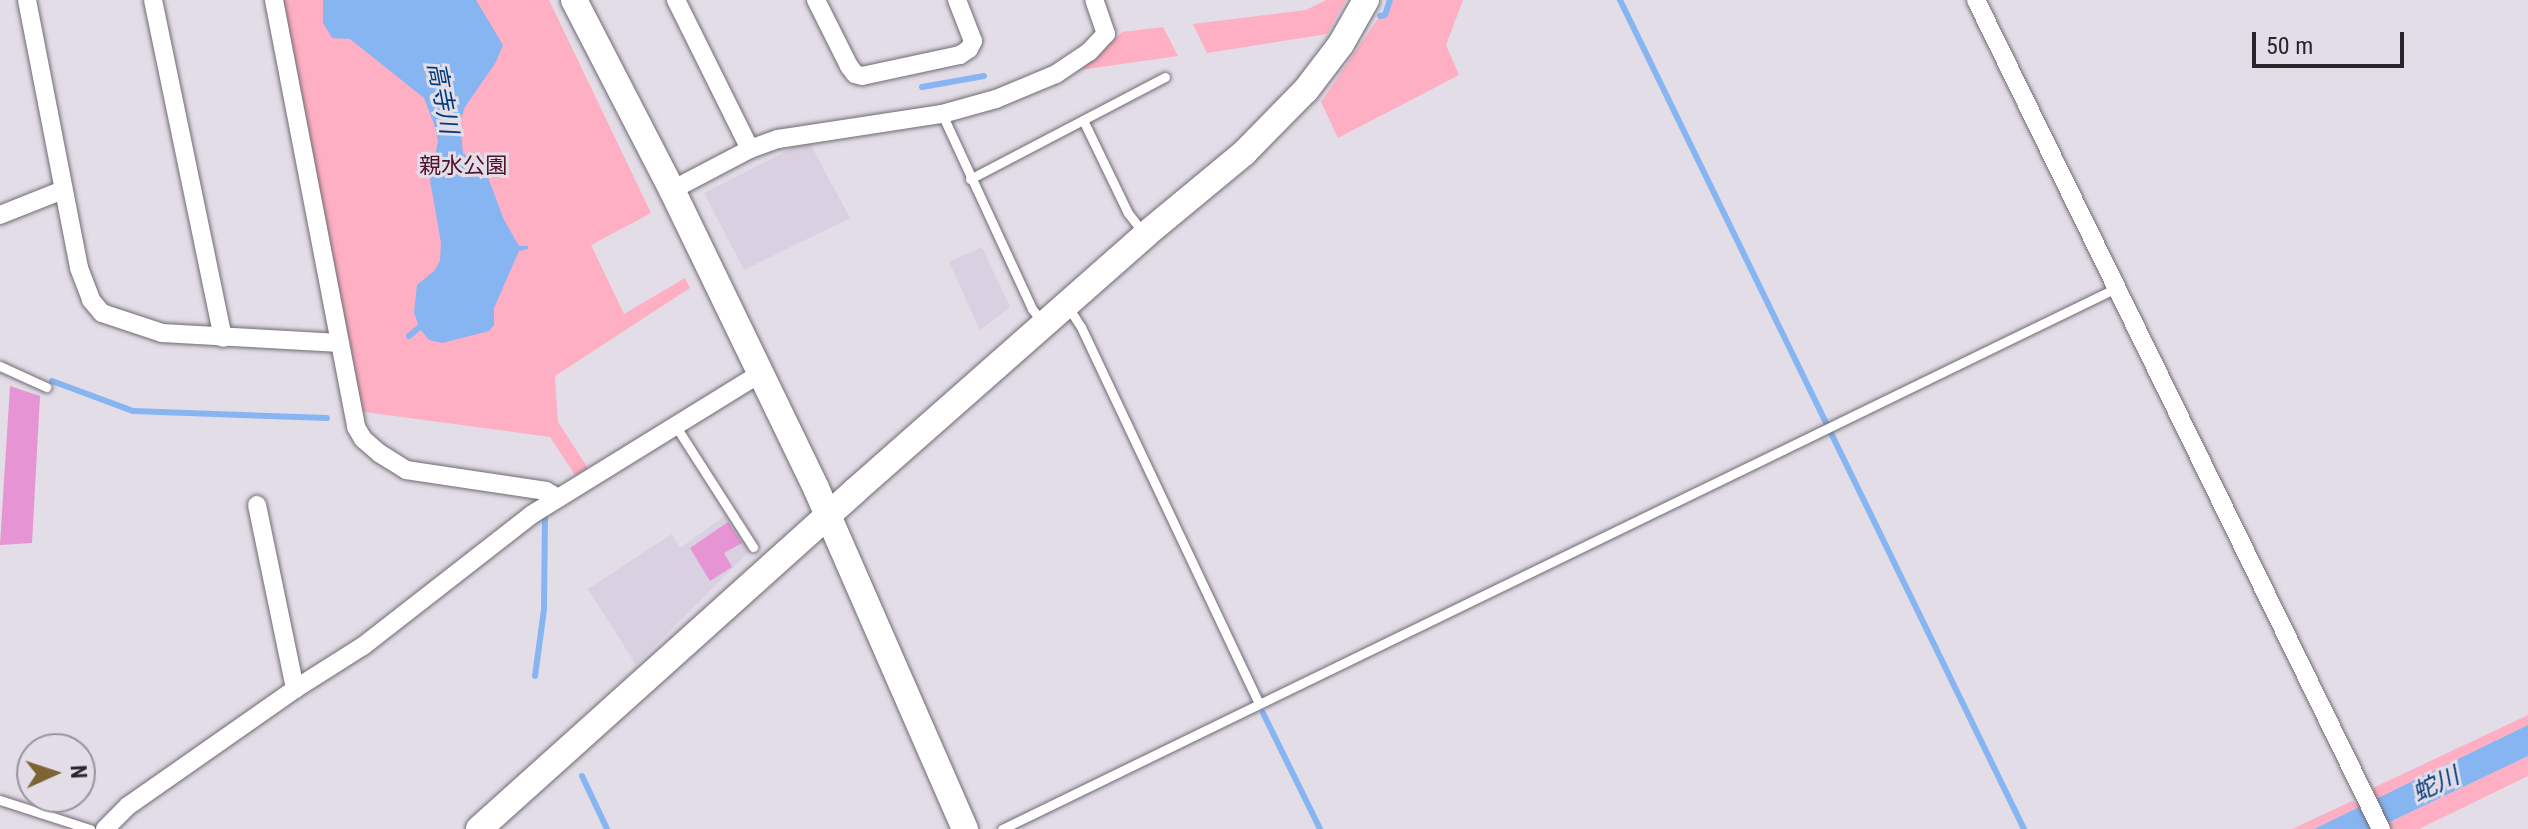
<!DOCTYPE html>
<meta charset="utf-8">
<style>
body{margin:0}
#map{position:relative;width:2528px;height:829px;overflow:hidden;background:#e3dde8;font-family:"Roboto Condensed","Noto Sans JP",sans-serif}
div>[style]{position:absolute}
.built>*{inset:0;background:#d9d0e1}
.green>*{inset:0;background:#feafc3}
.water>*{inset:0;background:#87b5f2}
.stream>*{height:6px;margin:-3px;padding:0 3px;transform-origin:3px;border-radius:3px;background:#87b5f2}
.building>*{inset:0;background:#e694d3}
.roads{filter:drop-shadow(0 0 2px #6f6a73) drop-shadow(0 0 2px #6f6a73)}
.lane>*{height:9px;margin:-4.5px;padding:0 4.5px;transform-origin:4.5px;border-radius:4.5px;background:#fff}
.street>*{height:18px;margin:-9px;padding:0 9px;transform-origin:9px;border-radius:9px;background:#fff}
.secondary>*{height:26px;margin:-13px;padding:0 13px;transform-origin:13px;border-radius:13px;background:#fff}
span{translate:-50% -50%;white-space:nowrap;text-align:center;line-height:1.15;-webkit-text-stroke:6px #e3dde8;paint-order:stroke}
.park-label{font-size:22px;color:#501229}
.water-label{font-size:24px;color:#003b7d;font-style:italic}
.north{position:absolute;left:16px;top:733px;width:80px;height:80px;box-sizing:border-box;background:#e3dde8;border:2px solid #98949c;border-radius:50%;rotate:87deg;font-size:22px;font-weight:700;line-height:32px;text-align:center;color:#28262a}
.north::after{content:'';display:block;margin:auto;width:28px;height:36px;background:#7d6435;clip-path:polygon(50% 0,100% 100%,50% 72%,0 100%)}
.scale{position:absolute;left:2252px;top:32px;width:152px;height:36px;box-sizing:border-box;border:4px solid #28262a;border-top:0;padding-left:10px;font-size:24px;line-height:28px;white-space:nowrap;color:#28262a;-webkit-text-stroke:6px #e3dde8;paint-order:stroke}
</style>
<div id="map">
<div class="built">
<i style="clip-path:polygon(808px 140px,850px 218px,744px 270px,704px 193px)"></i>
<i style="clip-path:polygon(982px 247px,1010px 307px,980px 330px,949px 262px)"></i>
<i style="clip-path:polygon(726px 515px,750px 551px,636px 665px,588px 589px,672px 534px,680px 548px)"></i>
</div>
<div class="green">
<i style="clip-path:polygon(280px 0,549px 0,651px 213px,591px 245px,624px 314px,685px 278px,690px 288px,555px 376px,558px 422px,588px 468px,581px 472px,575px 475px,550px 437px,357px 411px)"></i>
<i style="clip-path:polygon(1326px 0,1346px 0,1327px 34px,1207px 53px,1193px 24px,1306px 10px)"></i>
<i style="clip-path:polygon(1390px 0,1463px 0,1446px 45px,1459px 75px,1338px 138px,1321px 102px,1377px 20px,1385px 15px)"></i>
<i style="clip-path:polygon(1163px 27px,1178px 56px,1080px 70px,1122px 32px)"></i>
<i style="clip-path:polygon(2528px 715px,2528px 725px,2314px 829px,2292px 829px,2352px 801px,2356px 804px,2374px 794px,2373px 788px)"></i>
<i style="clip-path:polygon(2528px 756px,2528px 776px,2419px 829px,2375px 829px)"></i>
</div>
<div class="water">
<i style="clip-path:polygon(323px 0,476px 0,503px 45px,496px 62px,465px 107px,460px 121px,463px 153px,486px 172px,504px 220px,519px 246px,528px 246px,528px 249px,519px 251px,494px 308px,494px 325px,489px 331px,442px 343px,429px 340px,419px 328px,414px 312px,417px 285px,434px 271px,440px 261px,441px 243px,430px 180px,438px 141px,434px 124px,424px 98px,350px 39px,332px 38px,323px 23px)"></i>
<i style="clip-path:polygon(2528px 725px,2528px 756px,2375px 829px,2314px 829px)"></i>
</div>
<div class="stream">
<i style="left:1620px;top:0;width:922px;rotate:64.02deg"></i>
<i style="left:1380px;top:16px;width:5px;rotate:-11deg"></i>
<i style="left:1385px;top:15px;width:16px;rotate:-72deg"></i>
<i style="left:922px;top:87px;width:63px;rotate:-10.1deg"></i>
<i style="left:409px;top:336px;width:17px;rotate:-40deg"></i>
<i style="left:52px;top:381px;width:86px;rotate:20.3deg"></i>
<i style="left:133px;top:411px;width:194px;rotate:2.1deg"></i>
<i style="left:535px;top:676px;width:68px;rotate:-82.3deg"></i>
<i style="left:544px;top:609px;width:91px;rotate:-89.4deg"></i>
<i style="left:1263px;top:713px;width:129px;rotate:63.8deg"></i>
<i style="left:582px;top:776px;width:59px;rotate:64.7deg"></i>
</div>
<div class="building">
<i style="clip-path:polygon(10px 386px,40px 396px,32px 543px,0 545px)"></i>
<i style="clip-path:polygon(728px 522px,742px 543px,724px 553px,732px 567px,710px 581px,690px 548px)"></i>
</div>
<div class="roads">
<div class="lane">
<i style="left:942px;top:114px;width:215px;rotate:65.2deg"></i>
<i style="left:1032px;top:309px;width:17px;rotate:50deg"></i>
<i style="left:1083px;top:120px;width:103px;rotate:64.2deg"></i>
<i style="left:1128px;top:213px;width:24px;rotate:52deg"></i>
<i style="left:970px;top:179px;width:220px;rotate:-27.6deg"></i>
<i style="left:1068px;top:307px;width:24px;rotate:57deg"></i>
<i style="left:1081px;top:327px;width:416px;rotate:64.7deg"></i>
<i style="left:0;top:366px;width:51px;rotate:24.5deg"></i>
<i style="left:675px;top:425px;width:145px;rotate:57.4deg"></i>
<i style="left:0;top:800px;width:95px;rotate:17.9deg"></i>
<i style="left:1002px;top:829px;width:1238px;rotate:-25.9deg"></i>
</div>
<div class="street">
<i style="left:27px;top:0;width:273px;rotate:79deg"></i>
<i style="left:79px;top:268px;width:34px;rotate:69deg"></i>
<i style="left:91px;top:300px;width:17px;rotate:50deg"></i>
<i style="left:102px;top:313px;width:63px;rotate:18.4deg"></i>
<i style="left:162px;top:333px;width:178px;rotate:3.2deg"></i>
<i style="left:153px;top:0;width:345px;rotate:78.3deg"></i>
<i style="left:274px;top:0;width:435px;rotate:79.1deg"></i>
<i style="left:356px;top:427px;width:14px;rotate:60deg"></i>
<i style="left:363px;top:439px;width:21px;rotate:41deg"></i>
<i style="left:379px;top:453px;width:32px;rotate:32deg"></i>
<i style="left:406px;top:470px;width:142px;rotate:8.5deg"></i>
<i style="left:546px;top:491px;width:14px;rotate:30deg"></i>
<i style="left:676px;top:0;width:166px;rotate:63.6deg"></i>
<i style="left:816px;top:0;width:74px;rotate:63.4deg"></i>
<i style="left:849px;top:66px;width:10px;rotate:53deg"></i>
<i style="left:855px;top:74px;width:7px;rotate:16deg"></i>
<i style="left:862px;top:76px;width:100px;rotate:-12.1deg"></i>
<i style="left:960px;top:55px;width:11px;rotate:-34deg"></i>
<i style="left:969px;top:49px;width:9px;rotate:-63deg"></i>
<i style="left:973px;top:41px;width:44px;rotate:-111.3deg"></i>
<i style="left:1976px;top:0;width:923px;rotate:63.96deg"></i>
<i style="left:672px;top:190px;width:88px;rotate:-27.7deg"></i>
<i style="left:750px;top:149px;width:30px;rotate:-20deg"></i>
<i style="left:778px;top:139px;width:166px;rotate:-8.7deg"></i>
<i style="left:942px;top:114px;width:56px;rotate:-15.5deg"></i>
<i style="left:996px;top:99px;width:65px;rotate:-22.6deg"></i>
<i style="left:1056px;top:74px;width:40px;rotate:-34deg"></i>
<i style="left:1089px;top:52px;width:25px;rotate:-47deg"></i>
<i style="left:1106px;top:34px;width:36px;rotate:-109deg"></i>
<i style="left:0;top:215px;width:68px;rotate:-21.6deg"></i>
<i style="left:257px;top:505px;width:188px;rotate:78.3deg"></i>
<i style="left:105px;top:829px;width:33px;rotate:-45deg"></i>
<i style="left:128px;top:806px;width:204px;rotate:-35deg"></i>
<i style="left:295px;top:689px;width:80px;rotate:-32.3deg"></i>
<i style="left:363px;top:646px;width:213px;rotate:-37.9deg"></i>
<i style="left:531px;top:515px;width:270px;rotate:-31.7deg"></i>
</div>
<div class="secondary">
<i style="left:574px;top:0;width:214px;rotate:62.7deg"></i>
<i style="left:672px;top:190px;width:331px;rotate:64.2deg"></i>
<i style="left:816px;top:488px;width:372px;rotate:66.4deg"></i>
<i style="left:479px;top:829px;width:506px;rotate:-41.95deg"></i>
<i style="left:855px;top:491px;width:387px;rotate:-41.4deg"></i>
<i style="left:1145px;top:235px;width:129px;rotate:-39.6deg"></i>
<i style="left:1244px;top:153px;width:88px;rotate:-45.5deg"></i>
<i style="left:1306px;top:90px;width:58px;rotate:-52.7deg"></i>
<i style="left:1341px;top:44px;width:51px;rotate:-60.4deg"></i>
</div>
</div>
<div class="park-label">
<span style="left:463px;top:166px">親水公園</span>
</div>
<div class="water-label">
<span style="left:442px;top:98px;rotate:79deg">高寺川</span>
<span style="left:2436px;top:785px;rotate:-25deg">蛇川</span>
</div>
<div class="north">N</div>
<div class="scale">50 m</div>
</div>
